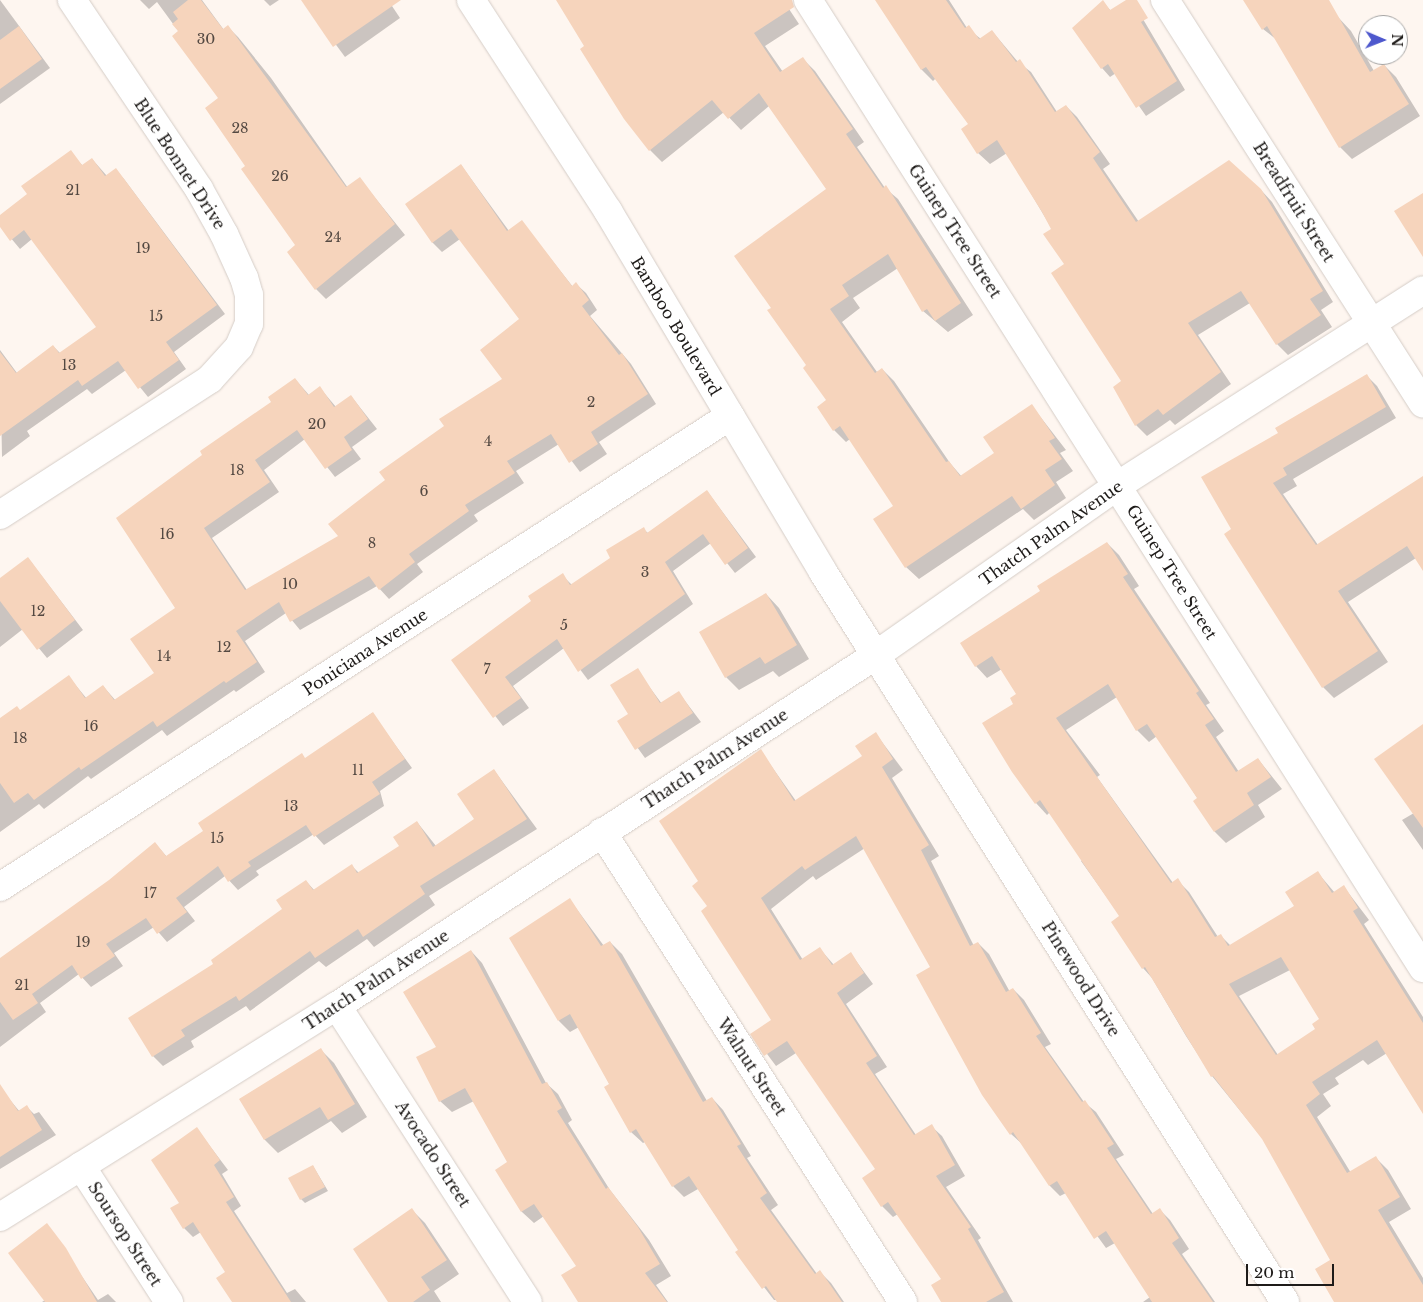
<!DOCTYPE html>
<style>
body{margin:0}
#map{position:relative;width:1423px;height:1302px;overflow:hidden;background:#fef6f0;font-family:"Libre Baskerville",serif}
div>[style]{position:absolute}
.shadow>*{inset:0;background:#0003}
.building>*{inset:0;background:#f6d4bc}
.roads{filter:drop-shadow(0 0 1px #d5cdc7) drop-shadow(0 0 1px #d5cdc7)}
.minor>*{height:28px;margin:-14px;padding:0 14px;transform-origin:14px;border-radius:14px;background:#fff}
.secondary>*{height:28px;margin:-14px;padding:0 14px;transform-origin:14px;border-radius:14px;background:#fff}
span{translate:-50% -50%;white-space:nowrap;text-align:center;line-height:1.15;-webkit-text-stroke:4.5px #fff;paint-order:stroke}
.number-label{font-size:14px;color:#544942}
.number-label span{-webkit-text-stroke-width:0}
.street-label{font-size:16px;color:#1e1b19}
.north{position:absolute;left:1358px;top:15px;width:50px;height:50px;box-sizing:border-box;background:#fff;border:1px solid #a5a4a3;border-radius:50%;rotate:91deg;font-size:14px;font-weight:700;line-height:20px;text-align:center;color:#1e1b19}
.north::after{content:'';display:block;margin:auto;width:18px;height:22px;background:#4e58cd;clip-path:polygon(50% 0,100% 100%,50% 72%,0 100%)}
.scale{position:absolute;left:1246px;top:1264px;width:88px;height:22px;box-sizing:border-box;border:2px solid #1e1b19;border-top:0;padding-left:6px;font-size:15px;line-height:18px;white-space:nowrap;color:#1e1b19;-webkit-text-stroke:4px #fff;paint-order:stroke}
</style>
<div id="map">
<div class="shadow">
<i style="clip-path:polygon(0 0,50px 68px,0 104px)"></i>
<i style="clip-path:polygon(140px 0,202px 0,224px 30px,228px 27px,238px 37px,271px 78px,348px 188px,360px 179px,405px 235px,326px 299px,316px 289px,297px 246px,247px 166px,220px 98px,179px 32px,157px 2px,149px 9px)"></i>
<i style="clip-path:polygon(264px 0,279px 0,270px 6px)"></i>
<i style="clip-path:polygon(303px 0,388px 0,400px 18px,345px 57px)"></i>
<i style="clip-path:polygon(558px 0,783px 0,799px 24px,765px 46px,783px 72px,803px 59px,815px 71px,864px 142px,857px 147px,885px 188px,898px 199px,973px 315px,948px 332px,923px 311px,898px 268px,853px 298px,860px 308px,842px 322px,877px 372px,882px 369px,894px 381px,950px 463px,962px 477px,996px 453px,1032px 406px,1066px 450px,1060px 453px,1073px 471px,1056px 482px,1066px 498px,1034px 520px,1023px 509px,919px 579px,906px 567px,875px 520px,895px 506px,850px 439px,846px 442px,834px 430px,828px 401px,773px 308px,827px 189px,769px 106px,741px 130px,724px 112px,662px 162px,650px 150px)"></i>
<i style="clip-path:polygon(877px 0,949px 0,967px 28px,981px 39px,992px 31px,1018px 62px,1031px 72px,1057px 112px,1066px 106px,1077px 117px,1110px 164px,1103px 169px,1139px 222px,1261px 190px,1272px 202px,1333px 302px,1321px 310px,1332px 327px,1288px 355px,1277px 344px,1250px 303px,1198px 335px,1231px 384px,1175px 425px,1170px 420px,1147px 436px,1136px 425px,1123px 382px,1065px 265px,1052px 229px,1007px 153px,990px 164px,978px 153px,963px 130px,970px 125px,936px 78px,933px 81px,922px 70px)"></i>
<i style="clip-path:polygon(1244px 0,1322px 0,1351px 31px,1374px 71px,1384px 65px,1396px 77px,1420px 116px,1352px 159px,1340px 147px,1277px 40px,1263px 29px)"></i>
<i style="clip-path:polygon(1103px 2px,1111px 11px,1137px 9px,1185px 90px,1146px 116px,1116px 73px,1110px 77px,1102px 68px)"></i>
<i style="clip-path:polygon(70px 152px,83px 166px,92px 159px,107px 176px,116px 170px,124px 179px,225px 314px,174px 352px,186px 369px,148px 397px,126px 370px,92px 394px,87px 389px,27px 431px,30px 436px,2px 457px,0 350px,17px 373px,53px 346px,61px 354px,97px 327px,32px 239px,20px 249px,0 225px,0 216px,28px 195px)"></i>
<i style="clip-path:polygon(461px 165px,509px 231px,522px 222px,573px 287px,576px 284px,586px 293px,597px 310px,590px 316px,631px 364px,656px 404px,599px 442px,607px 454px,580px 472px,559px 444px,516px 471px,524px 483px,474px 515px,478px 521px,417px 564px,423px 572px,389px 599px,377px 586px,300px 630px,286px 613px,245px 641px,265px 672px,236px 692px,234px 690px,167px 736px,162px 730px,91px 779px,88px 776px,44px 809px,39px 804px,0 832px,0 720px,20px 711px,69px 677px,87px 699px,103px 686px,116px 701px,155px 673px,177px 608px,204px 455px,273px 402px,295px 379px,309px 395px,320px 388px,336px 407px,351px 396px,377px 429px,352px 447px,361px 459px,335px 477px,305px 439px,264px 470px,279px 492px,212px 538px,247px 590px,340px 536px,387px 481px,504px 379px,520px 319px,460px 239px,442px 252px,432px 242px)"></i>
<i style="clip-path:polygon(1366px 375px,1377px 386px,1396px 418px,1293px 479px,1297px 486px,1283px 494px,1318px 545px,1423px 477px,1423px 569px,1416px 558px,1348px 602px,1388px 662px,1334px 698px,1323px 687px,1232px 530px,1279px 433px)"></i>
<i style="clip-path:polygon(707px 491px,756px 557px,735px 573px,711px 543px,673px 571px,693px 604px,588px 680px,564px 648px,513px 686px,529px 708px,503px 726px,453px 661px,533px 601px,562px 575px,572px 585px,612px 558px,643px 529px,648px 533px)"></i>
<i style="clip-path:polygon(evenodd,1107px 543px,1119px 555px,1139px 586px,1134px 589px,1210px 703px,1206px 705px,1224px 731px,1216px 737px,1239px 772px,1258px 759px,1282px 789px,1258px 805px,1265px 817px,1226px 843px,1215px 832px,1198px 799px,1157px 736px,1149px 742px,1137px 730px,1117px 697px,1066px 730px,1100px 775px,1097px 777px,1173px 883px,1177px 880px,1189px 892px,1218px 937px,1220px 935px,1231px 946px,1295px 906px,1318px 873px,1335px 893px,1344px 887px,1369px 920px,1364px 924px,1423px 1017px,1423px 1109px,1387px 1053px,1368px 1065px,1363px 1060px,1335px 1078px,1339px 1084px,1323px 1094px,1331px 1106px,1317px 1117px,1351px 1173px,1376px 1158px,1388px 1170px,1411px 1209px,1389px 1222px,1423px 1278px,1423px 1302px,1336px 1302px,1332px 1260px,1263px 1139px,1212px 1076px,1186px 1036px,1152px 978px,1143px 968px,1121px 917px,1081px 861px,1084px 859px,1050px 812px,1047px 815px,1036px 803px,1015px 704px,1018px 695px,1002px 669px,987px 678px,976px 666px,1042px 592px,1107px 543px,1290px 970px,1321px 1020px,1317px 1029px,1278px 1055px,1239px 996px,1290px 970px)"></i>
<i style="clip-path:polygon(28px 558px,83px 630px,47px 658px,23px 629px,0 647px,0 579px)"></i>
<i style="clip-path:polygon(766px 594px,779px 608px,809px 659px,779px 677px,773px 671px,739px 690px,726px 677px)"></i>
<i style="clip-path:polygon(637px 670px,662px 704px,679px 693px,701px 722px,645px 758px,619px 722px,630px 715px)"></i>
<i style="clip-path:polygon(372px 713px,412px 768px,380px 791px,384px 806px,324px 845px,314px 834px,256px 871px,259px 875px,238px 890px,225px 876px,184px 907px,195px 921px,167px 942px,154px 927px,114px 953px,123px 966px,91px 987px,79px 974px,40px 1003px,46px 1012px,0 1047px,0 960px,109px 881px,155px 843px,167px 857px)"></i>
<i style="clip-path:polygon(1423px 726px,1423px 850px,1402px 820px,1414px 813px)"></i>
<i style="clip-path:polygon(876px 734px,903px 770px,892px 778px,939px 856px,931px 861px,974px 946px,978px 943px,989px 954px,1010px 992px,1013px 989px,1024px 1000px,1051px 1044px,1045px 1047px,1084px 1102px,1096px 1112px,1124px 1155px,1116px 1159px,1153px 1214px,1160px 1210px,1170px 1220px,1189px 1249px,1182px 1254px,1215px 1302px,1143px 1302px,1150px 1297px,1115px 1243px,1106px 1248px,1066px 1193px,1060px 1196px,1050px 1186px,1022px 1144px,1011px 1134px,932px 968px,865px 848px,816px 880px,813px 876px,771px 909px,803px 960px,820px 949px,834px 965px,851px 954px,873px 984px,846px 1004px,887px 1067px,875px 1074px,916px 1135px,931px 1126px,942px 1136px,965px 1176px,946px 1187px,981px 1238px,978px 1240px,1013px 1302px,942px 1302px,943px 1279px,898px 1214px,893px 1217px,882px 1206px,864px 1179px,877px 1170px,796px 1053px,776px 1066px,752px 1034px,773px 1020px,709px 906px,699px 881px,760px 750px,796px 801px,863px 757px)"></i>
<i style="clip-path:polygon(494px 770px,537px 829px,429px 896px,435px 905px,374px 947px,367px 939px,326px 967px,319px 961px,250px 1011px,246px 1006px,191px 1041px,194px 1047px,163px 1066px,153px 1056px,130px 1018px,215px 965px,284px 910px,306px 881px,315px 891px,352px 866px,359px 873px,401px 846px,417px 822px,436px 846px,476px 820px)"></i>
<i style="clip-path:polygon(570px 900px,604px 946px,610px 942px,622px 954px,707px 1101px,712px 1098px,723px 1110px,751px 1156px,747px 1158px,778px 1205px,771px 1210px,817px 1274px,820px 1272px,831px 1283px,844px 1302px,774px 1300px,737px 1252px,739px 1250px,698px 1189px,684px 1197px,673px 1186px,645px 1142px,643px 1143px,631px 1132px,610px 1085px,579px 1027px,570px 1032px,559px 1021px)"></i>
<i style="clip-path:polygon(471px 951px,482px 963px,546px 1083px,558px 1094px,572px 1120px,568px 1123px,610px 1190px,649px 1240px,671px 1276px,656px 1285px,668px 1302px,580px 1302px,578px 1266px,544px 1216px,534px 1223px,522px 1212px,497px 1170px,509px 1162px,474px 1101px,452px 1112px,440px 1101px,438px 1047px)"></i>
<i style="clip-path:polygon(321px 1050px,334px 1063px,367px 1117px,342px 1133px,331px 1121px,278px 1153px,265px 1140px,240px 1099px)"></i>
<i style="clip-path:polygon(6px 1095px,20px 1112px,27px 1107px,34px 1114px,39px 1112px,56px 1135px,0 1169px,0 1099px)"></i>
<i style="clip-path:polygon(197px 1129px,228px 1170px,222px 1174px,241px 1206px,234px 1211px,287px 1293px,295px 1289px,306px 1302px,233px 1302px,227px 1272px,201px 1232px,193px 1237px,184px 1228px,181px 1203px)"></i>
<i style="clip-path:polygon(313px 1166px,328px 1191px,305px 1203px,301px 1199px)"></i>
<i style="clip-path:polygon(412px 1210px,425px 1223px,459px 1274px,434px 1291px,441px 1302px,390px 1302px)"></i>
<i style="clip-path:polygon(47px 1225px,98px 1300px,108px 1294px,116px 1302px,42px 1302px,45px 1300px)"></i>
</div>
<div class="building">
<i style="clip-path:polygon(188px 0,201px 0,223px 29px,228px 25px,346px 187px,360px 177px,395px 224px,315px 290px,287px 252px,295px 245px,241px 169px,245px 166px,205px 108px,218px 98px,172px 36px,178px 31px,172px 24px,178px 19px,173px 12px)"></i>
<i style="clip-path:polygon(301px 0,401px 0,333px 47px)"></i>
<i style="clip-path:polygon(556px 0,792px 0,794px 7px,754px 33px,780px 72px,803px 57px,853px 129px,846px 134px,883px 188px,886px 185px,961px 303px,935px 321px,927px 309px,922px 312px,888px 254px,842px 285px,849px 296px,830px 309px,875px 373px,882px 368px,946px 462px,949px 461px,960px 476px,994px 453px,983px 437px,1032px 404px,1055px 438px,1049px 441px,1062px 459px,1045px 470px,1055px 485px,1021px 509px,1012px 496px,905px 568px,873px 519px,893px 506px,840px 426px,833px 431px,817px 407px,826px 400px,803px 368px,806px 365px,767px 310px,771px 308px,734px 256px,826px 189px,759px 93px,728px 119px,712px 100px,649px 151px,624px 119px,580px 49px,584px 46px)"></i>
<i style="clip-path:polygon(875px 0,946px 0,965px 28px,969px 25px,979px 39px,992px 30px,1016px 62px,1020px 59px,1055px 112px,1066px 105px,1100px 152px,1093px 158px,1136px 222px,1229px 160px,1261px 189px,1323px 291px,1310px 299px,1321px 315px,1276px 345px,1241px 291px,1188px 323px,1221px 372px,1163px 415px,1158px 409px,1135px 426px,1113px 387px,1121px 381px,1051px 273px,1064px 264px,1043px 234px,1051px 229px,1042px 212px,997px 140px,977px 154px,961px 129px,968px 124px,926px 67px,921px 70px)"></i>
<i style="clip-path:polygon(1103px 0,1110px 10px,1126px 0,1137px 0,1148px 18px,1141px 22px,1177px 81px,1136px 108px,1108px 64px,1101px 69px,1072px 28px)"></i>
<i style="clip-path:polygon(1243px 0,1329px 0,1370px 72px,1384px 64px,1409px 104px,1339px 148px,1267px 26px,1262px 30px)"></i>
<i style="clip-path:polygon(19px 26px,42px 59px,0 89px,0 40px)"></i>
<i style="clip-path:polygon(71px 150px,82px 165px,92px 158px,105px 176px,116px 168px,217px 305px,166px 342px,179px 360px,138px 389px,118px 361px,82px 386px,78px 380px,0 436px,0 352px,16px 373px,53px 345px,59px 353px,96px 327px,24px 230px,10px 241px,0 227px,0 215px,27px 194px,21px 186px)"></i>
<i style="clip-path:polygon(461px 164px,507px 231px,522px 220px,572px 286px,576px 282px,589px 300px,582px 306px,619px 355px,622px 353px,648px 394px,591px 432px,598px 444px,569px 463px,551px 434px,507px 461px,515px 473px,465px 505px,469px 511px,409px 554px,415px 562px,379px 590px,369px 576px,290px 622px,279px 602px,236px 631px,257px 662px,226px 683px,224px 681px,157px 727px,153px 721px,81px 770px,79px 767px,34px 800px,28px 793px,14px 803px,0 783px,0 718px,17px 706px,20px 710px,69px 675px,85px 698px,103px 685px,114px 700px,154px 673px,130px 639px,175px 608px,116px 518px,202px 455px,200px 451px,271px 402px,268px 397px,295px 378px,308px 395px,320px 386px,334px 407px,351px 395px,368px 419px,344px 437px,352px 450px,325px 469px,297px 430px,255px 460px,270px 482px,204px 528px,245px 590px,338px 536px,328px 524px,385px 480px,379px 472px,444px 426px,439px 419px,502px 379px,480px 350px,519px 319px,451px 229px,432px 243px,405px 204px)"></i>
<i style="clip-path:polygon(1423px 193px,1423px 257px,1394px 211px)"></i>
<i style="clip-path:polygon(1367px 374px,1386px 407px,1283px 468px,1287px 475px,1273px 483px,1316px 545px,1423px 476px,1423px 571px,1407px 546px,1338px 591px,1378px 651px,1322px 688px,1224px 534px,1231px 529px,1201px 477px,1278px 433px,1275px 428px)"></i>
<i style="clip-path:polygon(707px 490px,748px 548px,725px 565px,703px 534px,665px 562px,685px 594px,578px 672px,557px 639px,505px 677px,521px 698px,493px 718px,451px 660px,531px 601px,528px 596px,563px 573px,570px 585px,610px 558px,606px 550px,644px 527px,647px 533px)"></i>
<i style="clip-path:polygon(evenodd,1107px 542px,1128px 574px,1123px 577px,1199px 691px,1196px 693px,1214px 719px,1205px 725px,1236px 772px,1258px 758px,1271px 777px,1247px 793px,1254px 805px,1214px 832px,1193px 801px,1197px 798px,1147px 724px,1136px 731px,1108px 684px,1056px 718px,1171px 883px,1178px 878px,1215px 937px,1221px 934px,1228px 946px,1294px 906px,1285px 892px,1318px 871px,1332px 893px,1344px 885px,1358px 908px,1353px 911px,1423px 1023px,1423px 1114px,1377px 1040px,1312px 1082px,1320px 1094px,1306px 1105px,1347px 1173px,1376px 1156px,1400px 1197px,1378px 1210px,1423px 1285px,1423px 1302px,1334px 1302px,1315px 1269px,1330px 1260px,1262px 1139px,1213px 1076px,1211px 1077px,1145px 967px,1142px 969px,1111px 922px,1119px 916px,1040px 800px,1035px 804px,1012px 772px,982px 723px,1013px 704px,1010px 698px,1016px 694px,992px 656px,975px 667px,960px 643px,1040px 591px,1037px 586px,1107px 542px,1281px 957px,1319px 1019px,1312px 1024px,1315px 1029px,1276px 1055px,1229px 984px,1281px 957px)"></i>
<i style="clip-path:polygon(28px 557px,75px 620px,37px 650px,0 601px,0 578px)"></i>
<i style="clip-path:polygon(766px 593px,797px 645px,765px 664px,760px 657px,725px 678px,699px 632px)"></i>
<i style="clip-path:polygon(638px 668px,660px 703px,679px 691px,693px 713px,635px 750px,617px 721px,628px 714px,610px 685px)"></i>
<i style="clip-path:polygon(373px 712px,405px 759px,372px 782px,380px 794px,314px 837px,306px 825px,248px 862px,251px 866px,228px 882px,218px 866px,176px 898px,187px 912px,157px 934px,146px 918px,106px 944px,115px 956px,81px 979px,72px 965px,32px 994px,38px 1003px,13px 1020px,0 1002px,0 958px,109px 880px,155px 842px,166px 856px,203px 831px,198px 823px,302px 753px,305px 758px)"></i>
<i style="clip-path:polygon(1423px 724px,1423px 828px,1374px 759px)"></i>
<i style="clip-path:polygon(876px 732px,893px 759px,882px 767px,929px 845px,921px 850px,970px 946px,978px 942px,1006px 992px,1013px 988px,1041px 1033px,1036px 1036px,1082px 1102px,1085px 1100px,1114px 1144px,1107px 1148px,1151px 1214px,1160px 1208px,1179px 1238px,1172px 1243px,1213px 1302px,1152px 1302px,1106px 1231px,1094px 1239px,1057px 1181px,1049px 1186px,1013px 1132px,1010px 1135px,982px 1095px,916px 975px,930px 967px,856px 836px,805px 870px,802px 866px,761px 898px,800px 960px,820px 947px,832px 965px,851px 952px,864px 973px,837px 993px,877px 1056px,866px 1063px,914px 1135px,932px 1124px,955px 1165px,936px 1176px,971px 1227px,968px 1229px,1004px 1292px,986px 1302px,941px 1302px,931px 1285px,941px 1279px,888px 1202px,881px 1207px,862px 1178px,875px 1169px,787px 1041px,764px 1056px,750px 1034px,771px 1020px,701px 911px,707px 906px,692px 886px,698px 881px,659px 821px,761px 749px,794px 801px,862px 756px,855px 746px)"></i>
<i style="clip-path:polygon(494px 769px,527px 819px,420px 886px,425px 894px,363px 937px,358px 929px,315px 958px,310px 951px,239px 1001px,236px 996px,181px 1030px,185px 1036px,152px 1057px,128px 1018px,213px 964px,211px 960px,282px 909px,276px 900px,306px 880px,313px 890px,352px 864px,357px 873px,399px 846px,393px 837px,417px 821px,433px 847px,474px 819px,457px 794px)"></i>
<i style="clip-path:polygon(570px 898px,601px 946px,610px 941px,703px 1102px,712px 1097px,741px 1144px,737px 1146px,767px 1193px,760px 1198px,815px 1274px,820px 1270px,842px 1302px,777px 1302px,766px 1286px,762px 1289px,735px 1252px,738px 1250px,689px 1176px,672px 1187px,636px 1129px,630px 1133px,604px 1087px,609px 1084px,570px 1014px,558px 1021px,509px 938px)"></i>
<i style="clip-path:polygon(471px 950px,542px 1084px,547px 1082px,562px 1108px,557px 1111px,606px 1189px,608px 1187px,638px 1227px,660px 1264px,645px 1273px,667px 1302px,578px 1302px,561px 1275px,576px 1266px,534px 1204px,521px 1212px,495px 1170px,507px 1162px,465px 1088px,439px 1102px,416px 1057px,436px 1047px,403px 992px)"></i>
<i style="clip-path:polygon(321px 1048px,355px 1104px,328px 1120px,320px 1107px,264px 1140px,239px 1099px)"></i>
<i style="clip-path:polygon(0 1084px,18px 1111px,27px 1105px,42px 1130px,0 1157px)"></i>
<i style="clip-path:polygon(197px 1127px,220px 1160px,214px 1165px,234px 1197px,226px 1202px,291px 1302px,232px 1302px,216px 1278px,225px 1272px,193px 1222px,183px 1229px,170px 1208px,179px 1203px,151px 1160px)"></i>
<i style="clip-path:polygon(313px 1165px,325px 1187px,300px 1200px,288px 1178px)"></i>
<i style="clip-path:polygon(412px 1208px,447px 1260px,421px 1277px,430px 1290px,413px 1302px,388px 1302px,353px 1249px)"></i>
<i style="clip-path:polygon(47px 1223px,66px 1248px,97px 1302px,45px 1302px,8px 1253px)"></i>
</div>
<div class="roads">
<div class="minor">
<i style="left:808px;top:0;width:1147px;rotate:57.57deg"></i>
<i style="left:1165px;top:0;width:479px;rotate:57.4deg"></i>
<i style="left:0;top:515px;width:250px;rotate:-32.9deg"></i>
<i style="left:210px;top:379px;width:43px;rotate:-47.8deg"></i>
<i style="left:239px;top:347px;width:25px;rotate:-67deg"></i>
<i style="left:249px;top:324px;width:29px;rotate:-90deg"></i>
<i style="left:249px;top:295px;width:18px;rotate:-106deg"></i>
<i style="left:244px;top:278px;width:48px;rotate:-114.4deg"></i>
<i style="left:224px;top:234px;width:51px;rotate:-119.1deg"></i>
<i style="left:199px;top:189px;width:228px;rotate:-123.9deg"></i>
<i style="left:602px;top:832px;width:558px;rotate:57.36deg"></i>
<i style="left:0;top:887px;width:869px;rotate:-32.83deg"></i>
<i style="left:337px;top:1006px;width:352px;rotate:57.2deg"></i>
<i style="left:81px;top:1166px;width:162px;rotate:57.1deg"></i>
<i style="left:0;top:1217px;width:398px;rotate:-32.1deg"></i>
<i style="left:337px;top:1006px;width:643px;rotate:-33.07deg"></i>
<i style="left:876px;top:655px;width:294px;rotate:-35deg"></i>
<i style="left:1117px;top:486px;width:363px;rotate:-32.6deg"></i>
</div>
<div class="secondary">
<i style="left:471px;top:0;width:252px;rotate:57deg"></i>
<i style="left:608px;top:211px;width:420px;rotate:59.2deg"></i>
<i style="left:823px;top:572px;width:864px;rotate:57.67deg"></i>
</div>
</div>
<div class="number-label">
<span style="left:206px;top:39px">30</span>
<span style="left:240px;top:128px">28</span>
<span style="left:280px;top:176px">26</span>
<span style="left:73px;top:190px">21</span>
<span style="left:333px;top:237px">24</span>
<span style="left:143px;top:248px">19</span>
<span style="left:156px;top:316px">15</span>
<span style="left:69px;top:365px">13</span>
<span style="left:591px;top:402px">2</span>
<span style="left:317px;top:424px">20</span>
<span style="left:488px;top:441px">4</span>
<span style="left:237px;top:470px">18</span>
<span style="left:424px;top:491px">6</span>
<span style="left:167px;top:534px">16</span>
<span style="left:372px;top:543px">8</span>
<span style="left:645px;top:572px">3</span>
<span style="left:290px;top:584px">10</span>
<span style="left:38px;top:611px">12</span>
<span style="left:564px;top:625px">5</span>
<span style="left:224px;top:647px">12</span>
<span style="left:164px;top:656px">14</span>
<span style="left:487px;top:669px">7</span>
<span style="left:91px;top:726px">16</span>
<span style="left:20px;top:738px">18</span>
<span style="left:358px;top:770px">11</span>
<span style="left:291px;top:806px">13</span>
<span style="left:217px;top:838px">15</span>
<span style="left:150px;top:893px">17</span>
<span style="left:83px;top:942px">19</span>
<span style="left:22px;top:985px">21</span>
</div>
<div class="street-label">
<span style="left:180px;top:164px;rotate:57deg">Blue Bonnet Drive</span>
<span style="left:1294px;top:202px;rotate:58deg">Breadfruit Street</span>
<span style="left:955px;top:231px;rotate:57deg">Guinep Tree Street</span>
<span style="left:676px;top:326px;rotate:59deg">Bamboo Boulevard</span>
<span style="left:1051px;top:533px;rotate:-35deg">Thatch Palm Avenue</span>
<span style="left:1172px;top:572px;rotate:58deg">Guinep Tree Street</span>
<span style="left:365px;top:652px;rotate:-33deg">Poniciana Avenue</span>
<span style="left:715px;top:759px;rotate:-33deg">Thatch Palm Avenue</span>
<span style="left:1081px;top:979px;rotate:58deg">Pinewood Drive</span>
<span style="left:376px;top:980px;rotate:-33deg">Thatch Palm Avenue</span>
<span style="left:752px;top:1067px;rotate:57deg">Walnut Street</span>
<span style="left:433px;top:1154px;rotate:57deg">Avocado Street</span>
<span style="left:125px;top:1234px;rotate:57deg">Soursop Street</span>
</div>
<div class="north">N</div>
<div class="scale">20 m</div>
</div>
